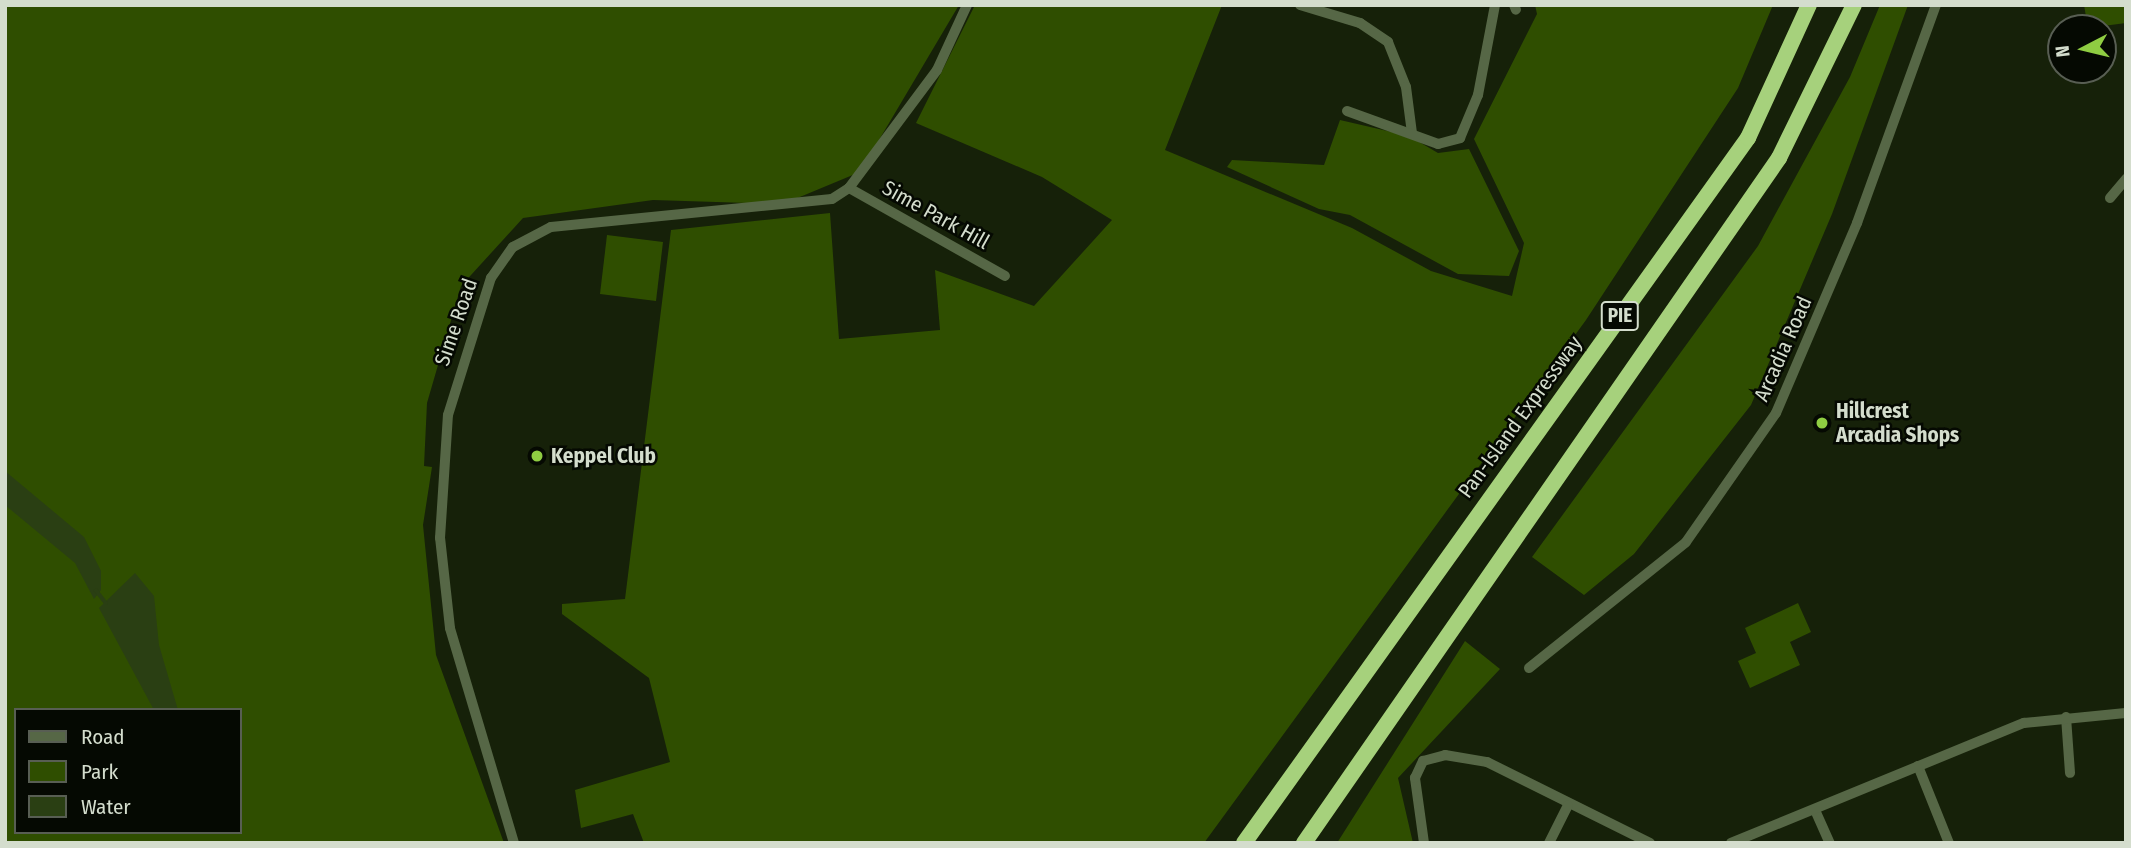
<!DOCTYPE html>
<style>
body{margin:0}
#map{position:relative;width:2131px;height:848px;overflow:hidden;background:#162109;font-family:"Fira Sans Condensed",sans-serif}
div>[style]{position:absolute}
.green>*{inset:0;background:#2f4e00}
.water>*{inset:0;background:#2a3f13}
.stream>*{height:3.5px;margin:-1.75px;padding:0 1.75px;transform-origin:1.75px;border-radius:1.75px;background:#2a3f13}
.minor>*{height:10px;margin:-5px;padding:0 5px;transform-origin:5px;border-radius:5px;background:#566746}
.highway>*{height:16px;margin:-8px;padding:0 8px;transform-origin:8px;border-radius:8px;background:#a6d17c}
.dots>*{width:19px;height:19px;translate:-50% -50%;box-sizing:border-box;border:4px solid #050902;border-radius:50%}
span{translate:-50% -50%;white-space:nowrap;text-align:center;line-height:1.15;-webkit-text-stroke:5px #050902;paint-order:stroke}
.shield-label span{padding:2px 5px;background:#050902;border:2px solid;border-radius:5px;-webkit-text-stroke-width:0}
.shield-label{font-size:19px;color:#d4ddcd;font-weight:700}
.street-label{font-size:21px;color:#d4ddcd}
.poi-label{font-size:21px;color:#d4ddcd;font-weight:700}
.left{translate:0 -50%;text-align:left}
.frame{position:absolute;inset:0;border:7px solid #d4ddcd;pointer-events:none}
.legend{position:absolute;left:14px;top:708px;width:228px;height:126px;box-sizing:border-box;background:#050902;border:2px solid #585e53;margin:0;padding:9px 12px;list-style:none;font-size:21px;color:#d4ddcd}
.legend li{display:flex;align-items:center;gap:14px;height:35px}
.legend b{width:35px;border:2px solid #585e53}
.north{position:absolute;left:2047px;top:14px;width:70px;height:70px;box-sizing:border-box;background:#050902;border:2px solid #585e53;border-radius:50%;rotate:263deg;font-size:19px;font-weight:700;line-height:28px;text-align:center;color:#d4ddcd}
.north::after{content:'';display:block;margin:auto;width:24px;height:32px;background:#8fcd42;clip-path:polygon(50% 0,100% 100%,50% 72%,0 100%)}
</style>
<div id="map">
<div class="green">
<i style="clip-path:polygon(evenodd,5px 5px,959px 5px,860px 172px,783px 204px,653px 200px,523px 218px,461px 286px,427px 403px,424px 466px,432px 467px,423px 525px,436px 655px,504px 843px,5px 843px,5px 5px,16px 710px,240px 710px,240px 832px,16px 832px,16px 710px)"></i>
<i style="clip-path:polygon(975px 5px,1222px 5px,1165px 150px,1352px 228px,1431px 271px,1512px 296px,1524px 243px,1474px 139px,1537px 14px,1535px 5px,1773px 5px,1738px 88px,1586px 320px,1204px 843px,644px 843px,633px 814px,581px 828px,575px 790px,670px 762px,649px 678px,562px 614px,562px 604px,625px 599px,671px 230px,830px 213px,839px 339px,940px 330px,935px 270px,1034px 306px,1112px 220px,1042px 177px,916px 123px)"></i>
<i style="clip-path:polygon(1880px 5px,1908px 5px,1832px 214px,1751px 405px,1634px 554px,1584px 595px,1532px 557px,1758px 246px,1850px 77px)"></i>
<i style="clip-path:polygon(2084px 5px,2126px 5px,2126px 23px,2088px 28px)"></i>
<i style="clip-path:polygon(1340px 120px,1409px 136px,1438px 153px,1469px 149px,1519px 251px,1509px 276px,1458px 274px,1350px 215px,1319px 209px,1227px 167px,1232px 160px,1324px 165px)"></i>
<i style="clip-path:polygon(607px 235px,663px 242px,656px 301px,600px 294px)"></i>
<i style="clip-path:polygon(1798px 603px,1811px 632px,1790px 642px,1800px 665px,1750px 688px,1738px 661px,1756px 653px,1745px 628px)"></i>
<i style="clip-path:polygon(1465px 641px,1500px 669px,1398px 778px,1413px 843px,1337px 843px)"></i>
</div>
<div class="water">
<i style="clip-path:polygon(5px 471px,84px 537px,101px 571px,101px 590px,94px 599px,75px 563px,5px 505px)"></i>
<i style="clip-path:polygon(135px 573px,154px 596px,159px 645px,178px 710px,154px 710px,99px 608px)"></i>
</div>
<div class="stream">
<i style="left:96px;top:590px;width:16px;rotate:52deg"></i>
</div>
<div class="minor">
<i style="left:1300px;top:5px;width:63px;rotate:16.7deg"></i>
<i style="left:1360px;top:23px;width:34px;rotate:34deg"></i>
<i style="left:1388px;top:42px;width:48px;rotate:68.2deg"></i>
<i style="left:1406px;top:87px;width:46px;rotate:82.6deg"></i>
<i style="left:1514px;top:5px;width:5px;rotate:68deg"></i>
<i style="left:1347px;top:111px;width:97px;rotate:19.9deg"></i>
<i style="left:1438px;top:144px;width:23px;rotate:-15deg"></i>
<i style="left:1460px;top:138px;width:47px;rotate:-67.3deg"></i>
<i style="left:1478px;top:95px;width:92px;rotate:-79.3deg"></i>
<i style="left:849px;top:188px;width:179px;rotate:29.4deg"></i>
<i style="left:2110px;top:198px;width:25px;rotate:-50deg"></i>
<i style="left:1529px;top:668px;width:201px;rotate:-38.7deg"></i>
<i style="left:1686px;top:542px;width:157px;rotate:-55.1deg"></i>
<i style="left:1776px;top:413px;width:207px;rotate:-66.9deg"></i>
<i style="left:1857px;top:223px;width:232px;rotate:-70.1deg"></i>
<i style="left:2066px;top:717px;width:56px;rotate:85.9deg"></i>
<i style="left:1918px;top:766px;width:83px;rotate:68.1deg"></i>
<i style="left:1815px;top:810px;width:36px;rotate:66deg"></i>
<i style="left:514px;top:843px;width:224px;rotate:-106.6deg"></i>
<i style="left:450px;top:628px;width:91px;rotate:-96.3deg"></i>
<i style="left:440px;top:538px;width:123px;rotate:-86.3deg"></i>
<i style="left:448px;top:415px;width:144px;rotate:-72.6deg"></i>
<i style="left:491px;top:278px;width:38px;rotate:-55deg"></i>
<i style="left:513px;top:247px;width:43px;rotate:-27.8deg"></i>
<i style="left:551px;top:227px;width:282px;rotate:-5.7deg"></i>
<i style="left:832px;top:199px;width:20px;rotate:-33deg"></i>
<i style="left:849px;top:188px;width:147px;rotate:-53.3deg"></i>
<i style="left:937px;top:70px;width:72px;rotate:-65.2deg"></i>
<i style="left:1424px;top:843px;width:66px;rotate:-97.9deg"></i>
<i style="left:1415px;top:778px;width:19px;rotate:-65deg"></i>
<i style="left:1423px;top:761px;width:23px;rotate:-15deg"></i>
<i style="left:1445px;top:755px;width:43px;rotate:9.5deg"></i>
<i style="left:1487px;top:762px;width:182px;rotate:26.4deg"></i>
<i style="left:1549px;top:843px;width:42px;rotate:-63.4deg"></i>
<i style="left:1731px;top:843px;width:317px;rotate:-22.3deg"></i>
<i style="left:2024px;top:723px;width:102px;rotate:-5.6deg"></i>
</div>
<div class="highway">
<i style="left:1244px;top:843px;width:867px;rotate:-54.44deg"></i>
<i style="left:1748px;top:138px;width:146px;rotate:-65.4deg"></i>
<i style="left:1304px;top:843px;width:834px;rotate:-55.26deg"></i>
<i style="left:1779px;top:158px;width:170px;rotate:-63.9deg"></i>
</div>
<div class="dots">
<i style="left:1822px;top:423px;background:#8fcd42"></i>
<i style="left:537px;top:456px;background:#8fcd42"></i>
</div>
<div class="shield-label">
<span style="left:1620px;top:316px">PIE</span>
</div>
<div class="street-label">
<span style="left:936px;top:215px;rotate:29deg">Sime Park Hill</span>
<span style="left:456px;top:322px;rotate:-71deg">Sime Road</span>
<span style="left:1783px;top:349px;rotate:-66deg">Arcadia Road</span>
<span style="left:1520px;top:417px;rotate:-54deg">Pan-Island Expressway</span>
</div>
<div class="poi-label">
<span class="left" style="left:1836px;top:423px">Hillcrest<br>Arcadia Shops</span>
<span class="left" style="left:551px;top:456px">Keppel Club</span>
</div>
<div class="frame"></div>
<ul class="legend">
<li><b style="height:9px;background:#566746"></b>Road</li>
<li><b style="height:19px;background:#2f4e00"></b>Park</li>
<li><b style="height:19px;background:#2a3f13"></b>Water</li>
</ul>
<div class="north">N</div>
</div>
